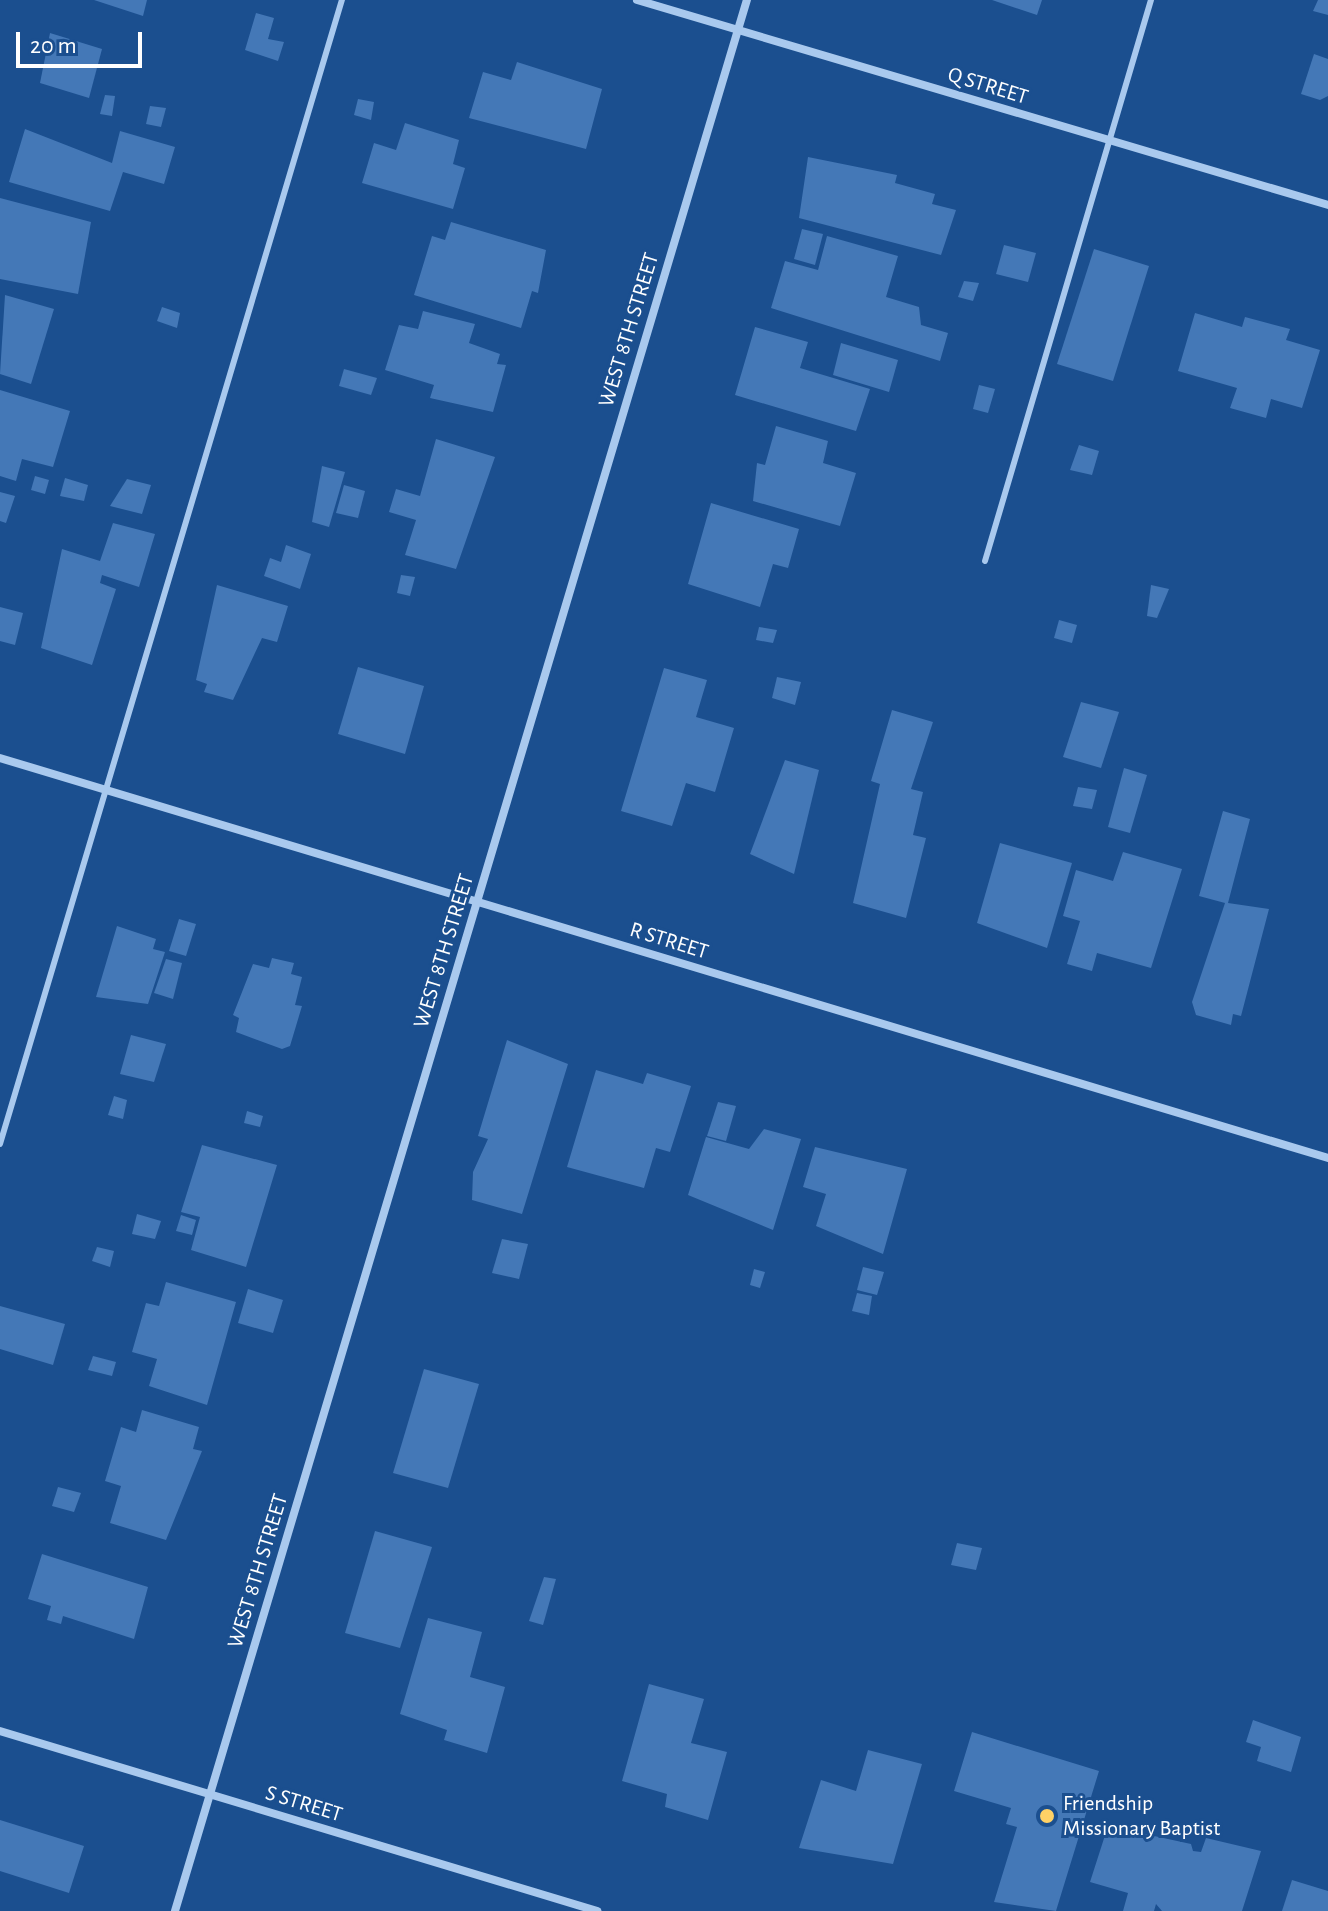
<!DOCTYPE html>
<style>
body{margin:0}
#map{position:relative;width:1328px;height:1911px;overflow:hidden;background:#1b4f8f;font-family:"Alegreya Sans",sans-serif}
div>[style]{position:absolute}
.building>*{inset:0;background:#4478b7}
.service>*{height:6px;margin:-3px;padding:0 3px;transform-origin:3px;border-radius:3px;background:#a9c9ee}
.minor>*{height:8px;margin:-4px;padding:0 4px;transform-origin:4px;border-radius:4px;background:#a9c9ee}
.dots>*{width:22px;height:22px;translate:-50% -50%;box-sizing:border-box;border:4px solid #1b4f8f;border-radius:50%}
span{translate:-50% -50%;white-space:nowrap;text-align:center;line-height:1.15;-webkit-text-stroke:6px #1b4f8f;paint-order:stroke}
.street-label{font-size:22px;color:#fff}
.poi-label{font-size:22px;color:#fff}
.left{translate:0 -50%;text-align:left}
.scale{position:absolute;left:16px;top:32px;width:126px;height:36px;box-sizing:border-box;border:4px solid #fff;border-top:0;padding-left:10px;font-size:24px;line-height:28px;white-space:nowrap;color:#fff;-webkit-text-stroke:6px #1b4f8f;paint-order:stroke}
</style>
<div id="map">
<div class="building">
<i style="clip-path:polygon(94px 0,147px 0,143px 16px)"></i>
<i style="clip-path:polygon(992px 0,1042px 0,1037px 15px)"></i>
<i style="clip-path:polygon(1318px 0,1328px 0,1328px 15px,1313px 11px)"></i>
<i style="clip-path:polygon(256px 13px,274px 18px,268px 39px,284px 42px,278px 61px,245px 50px)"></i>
<i style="clip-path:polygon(50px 33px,102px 49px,89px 98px,40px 83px)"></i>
<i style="clip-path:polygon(1314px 54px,1328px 59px,1328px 96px,1320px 100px,1301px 94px)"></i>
<i style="clip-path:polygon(517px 62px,602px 89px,586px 149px,469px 118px,483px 72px,511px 80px)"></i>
<i style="clip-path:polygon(105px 95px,115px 96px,112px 116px,100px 114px)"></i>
<i style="clip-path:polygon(358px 99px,374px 102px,371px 120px,354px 115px)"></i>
<i style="clip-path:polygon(150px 106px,166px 108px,161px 127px,146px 124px)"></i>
<i style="clip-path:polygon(405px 123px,459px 140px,453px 164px,465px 168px,453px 209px,362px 183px,374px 143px,396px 150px)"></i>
<i style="clip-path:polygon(25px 129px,112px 163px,120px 131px,175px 147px,164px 184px,123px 172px,110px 211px,9px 182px)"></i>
<i style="clip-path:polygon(808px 157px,897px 175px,895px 183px,935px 194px,932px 204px,956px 210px,941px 255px,799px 218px)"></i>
<i style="clip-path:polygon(0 198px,91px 222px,78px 294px,0 279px)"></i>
<i style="clip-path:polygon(451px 222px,546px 250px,538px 293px,532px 291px,521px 328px,414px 295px,432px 236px,445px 240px)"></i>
<i style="clip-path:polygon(802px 229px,823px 234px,815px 265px,794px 259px)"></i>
<i style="clip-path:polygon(827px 236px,898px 256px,886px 297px,919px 307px,921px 325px,948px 333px,940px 361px,771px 308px,785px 261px,818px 270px)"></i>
<i style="clip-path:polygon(1004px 245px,1036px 253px,1028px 282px,996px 274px)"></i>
<i style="clip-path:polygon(1094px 249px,1149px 266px,1113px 381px,1057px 364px)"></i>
<i style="clip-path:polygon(964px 281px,979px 283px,973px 301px,958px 297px)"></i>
<i style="clip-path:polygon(5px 295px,54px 309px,31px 384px,0 374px)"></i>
<i style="clip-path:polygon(162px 307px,180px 313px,177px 328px,157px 321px)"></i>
<i style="clip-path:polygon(423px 311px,475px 324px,469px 343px,500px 354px,497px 364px,506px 365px,493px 412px,430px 398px,434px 385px,385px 370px,399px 325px,418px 329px)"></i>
<i style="clip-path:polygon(1195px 313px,1242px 327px,1245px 317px,1290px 329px,1286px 340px,1320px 350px,1302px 408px,1271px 399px,1266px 418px,1230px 408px,1237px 388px,1178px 371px)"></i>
<i style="clip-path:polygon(755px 327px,808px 342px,800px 368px,870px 389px,856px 431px,735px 395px)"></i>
<i style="clip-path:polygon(841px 343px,898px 360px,889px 392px,833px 375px)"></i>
<i style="clip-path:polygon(344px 369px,377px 378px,371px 395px,339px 386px)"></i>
<i style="clip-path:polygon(979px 385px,995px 389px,988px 413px,973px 409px)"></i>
<i style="clip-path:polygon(0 390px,70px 411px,53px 467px,22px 459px,16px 481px,0 476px)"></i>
<i style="clip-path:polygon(776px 426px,828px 441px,823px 463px,856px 473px,840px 526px,753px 501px,757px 463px,765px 465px)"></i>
<i style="clip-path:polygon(436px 439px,495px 457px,456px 569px,405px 555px,416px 520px,389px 512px,396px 489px,420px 496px)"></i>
<i style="clip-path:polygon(1079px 445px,1099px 451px,1092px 475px,1070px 470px)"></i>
<i style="clip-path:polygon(322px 466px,345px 472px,329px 527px,312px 522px)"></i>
<i style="clip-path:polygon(35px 476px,49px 480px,45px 494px,31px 490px)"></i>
<i style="clip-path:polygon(65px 478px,88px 485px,84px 501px,60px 496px)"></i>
<i style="clip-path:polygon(127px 479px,151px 485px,142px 514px,110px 506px)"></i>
<i style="clip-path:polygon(344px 485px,365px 491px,358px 518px,336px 513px)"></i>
<i style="clip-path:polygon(0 492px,15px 496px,6px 523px,0 521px)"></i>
<i style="clip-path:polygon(711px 503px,799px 529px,788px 568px,773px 564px,760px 607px,688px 584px)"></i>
<i style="clip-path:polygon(113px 523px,155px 534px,139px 587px,102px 575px,100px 583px,116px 589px,92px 665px,41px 648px,62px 549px,100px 561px)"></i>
<i style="clip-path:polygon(286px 545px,311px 554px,300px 589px,264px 576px,270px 558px,281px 562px)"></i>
<i style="clip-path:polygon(401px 575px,415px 577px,410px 596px,397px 593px)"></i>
<i style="clip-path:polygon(217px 585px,288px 606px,277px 642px,262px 638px,233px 700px,204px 692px,207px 684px,196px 680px)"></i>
<i style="clip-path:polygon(1151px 585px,1169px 589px,1157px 618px,1147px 616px)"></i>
<i style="clip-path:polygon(0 607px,23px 613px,15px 645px,0 641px)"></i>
<i style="clip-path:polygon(1059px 620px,1077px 625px,1072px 643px,1054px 638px)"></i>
<i style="clip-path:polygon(759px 627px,777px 630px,773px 643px,756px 640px)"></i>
<i style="clip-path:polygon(358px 667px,424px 686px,405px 754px,338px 734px)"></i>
<i style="clip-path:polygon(664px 668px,707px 680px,696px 717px,734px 728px,715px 792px,686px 783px,672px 826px,621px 811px)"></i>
<i style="clip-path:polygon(777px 677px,801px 682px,795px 705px,772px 698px)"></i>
<i style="clip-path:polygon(1081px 702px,1119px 712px,1101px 768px,1063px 757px)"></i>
<i style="clip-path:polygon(892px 710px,933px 722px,911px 789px,923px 792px,913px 835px,926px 838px,906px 918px,853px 903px,880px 784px,871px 781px)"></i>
<i style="clip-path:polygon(785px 760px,819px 770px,794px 874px,750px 854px)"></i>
<i style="clip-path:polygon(1124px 768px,1147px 775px,1130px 833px,1108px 827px)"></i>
<i style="clip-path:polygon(1078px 787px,1097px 790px,1092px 809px,1073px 806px)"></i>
<i style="clip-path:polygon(1223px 811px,1250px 819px,1228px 903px,1269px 909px,1241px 1016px,1233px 1014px,1231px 1025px,1196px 1015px,1192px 1002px,1225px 903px,1199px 896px)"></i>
<i style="clip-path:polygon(1000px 843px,1072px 863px,1047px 948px,977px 923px)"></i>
<i style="clip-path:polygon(1123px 852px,1182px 869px,1151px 968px,1097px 953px,1092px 971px,1067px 964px,1080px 921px,1063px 916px,1076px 870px,1113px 881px)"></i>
<i style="clip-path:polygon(179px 919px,196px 924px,186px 956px,169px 951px)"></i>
<i style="clip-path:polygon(117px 926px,156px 939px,153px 949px,165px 952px,148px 1004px,96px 997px)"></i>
<i style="clip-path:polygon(272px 958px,294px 963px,291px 974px,302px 977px,295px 1005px,302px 1006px,290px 1046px,282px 1049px,236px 1032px,239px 1018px,233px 1015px,253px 964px,269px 968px)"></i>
<i style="clip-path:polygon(166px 959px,182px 963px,173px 999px,154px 993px)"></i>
<i style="clip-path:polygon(131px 1035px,166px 1044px,154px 1082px,120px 1074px)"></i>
<i style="clip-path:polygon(507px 1040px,568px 1064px,522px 1214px,472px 1200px,473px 1172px,488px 1139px,478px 1136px)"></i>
<i style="clip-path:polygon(596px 1070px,643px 1084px,647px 1073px,691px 1086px,670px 1152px,656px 1148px,644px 1188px,567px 1167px)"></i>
<i style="clip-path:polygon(114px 1096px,127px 1100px,123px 1119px,108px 1115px)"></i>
<i style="clip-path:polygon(718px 1102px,736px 1106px,726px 1141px,707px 1136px)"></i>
<i style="clip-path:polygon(247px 1111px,263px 1116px,260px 1127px,244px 1123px)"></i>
<i style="clip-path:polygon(764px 1129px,801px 1139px,773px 1230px,688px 1195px,706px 1137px,749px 1149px)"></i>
<i style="clip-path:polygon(202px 1145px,277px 1165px,246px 1267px,191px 1250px,200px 1217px,181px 1212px)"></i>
<i style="clip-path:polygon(815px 1147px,907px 1169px,883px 1254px,816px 1226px,826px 1194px,803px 1187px)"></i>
<i style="clip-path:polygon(137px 1214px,161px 1221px,155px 1239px,132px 1234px)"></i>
<i style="clip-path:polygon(181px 1215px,196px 1220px,192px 1235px,176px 1231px)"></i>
<i style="clip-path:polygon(502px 1239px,528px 1244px,519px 1279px,492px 1273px)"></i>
<i style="clip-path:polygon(97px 1247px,114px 1251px,110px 1267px,92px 1261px)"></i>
<i style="clip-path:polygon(863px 1267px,884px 1272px,877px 1295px,857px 1290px)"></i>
<i style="clip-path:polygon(754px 1269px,765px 1272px,760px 1288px,750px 1285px)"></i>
<i style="clip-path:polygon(166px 1282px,236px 1302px,207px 1405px,149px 1386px,157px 1359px,132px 1352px,146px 1303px,159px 1306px)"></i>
<i style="clip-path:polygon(248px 1289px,283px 1300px,273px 1333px,238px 1323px)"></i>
<i style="clip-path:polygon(857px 1293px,872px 1296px,869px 1315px,852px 1311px)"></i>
<i style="clip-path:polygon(0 1306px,65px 1324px,53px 1365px,0 1349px)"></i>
<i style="clip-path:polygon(93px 1356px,116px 1362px,112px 1376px,88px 1370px)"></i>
<i style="clip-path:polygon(424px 1369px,479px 1384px,448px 1488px,393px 1473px)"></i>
<i style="clip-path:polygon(142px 1410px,199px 1427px,193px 1449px,202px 1451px,166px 1540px,110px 1523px,121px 1486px,105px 1481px,121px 1427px,136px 1432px)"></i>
<i style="clip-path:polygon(58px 1487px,81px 1493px,74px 1512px,52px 1506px)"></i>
<i style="clip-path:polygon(375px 1531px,432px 1547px,400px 1648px,345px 1633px)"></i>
<i style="clip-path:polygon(957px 1543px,982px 1548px,976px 1570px,951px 1565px)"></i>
<i style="clip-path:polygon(42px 1554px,148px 1587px,134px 1639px,63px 1616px,61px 1624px,47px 1620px,51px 1606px,28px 1599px)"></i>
<i style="clip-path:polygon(544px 1577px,556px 1579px,543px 1625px,529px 1621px)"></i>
<i style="clip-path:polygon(428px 1618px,482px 1632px,470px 1677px,505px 1687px,487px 1753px,444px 1740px,447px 1730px,400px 1714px)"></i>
<i style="clip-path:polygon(649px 1684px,704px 1699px,691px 1743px,727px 1752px,708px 1820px,665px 1807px,667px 1794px,622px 1781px)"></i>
<i style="clip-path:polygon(1253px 1720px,1301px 1737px,1291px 1772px,1257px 1761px,1261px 1747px,1246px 1742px)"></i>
<i style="clip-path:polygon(972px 1732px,1099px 1771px,1056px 1911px,994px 1902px,1017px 1827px,1006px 1824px,1011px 1808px,954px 1791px)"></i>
<i style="clip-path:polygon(868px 1750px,922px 1764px,893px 1864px,799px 1848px,821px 1780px,856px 1791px)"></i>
<i style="clip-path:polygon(0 1820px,84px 1846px,69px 1893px,0 1871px)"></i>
<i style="clip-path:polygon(1108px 1826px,1191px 1844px,1193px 1851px,1201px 1852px,1206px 1838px,1261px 1851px,1242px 1911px,1162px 1911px,1156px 1904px,1154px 1911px,1123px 1911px,1128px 1893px,1090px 1882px)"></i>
<i style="clip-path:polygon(1292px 1880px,1328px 1891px,1328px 1911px,1282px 1911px)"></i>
</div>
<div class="service">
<i style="left:985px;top:561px;width:585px;rotate:-73.52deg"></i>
<i style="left:0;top:1144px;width:1194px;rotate:-73.36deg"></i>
</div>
<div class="minor">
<i style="left:637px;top:0;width:721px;rotate:16.52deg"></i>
<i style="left:0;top:758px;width:1387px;rotate:16.76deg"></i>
<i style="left:0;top:1731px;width:624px;rotate:16.78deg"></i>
<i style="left:175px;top:1911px;width:1995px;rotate:-73.34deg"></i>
</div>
<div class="dots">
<i style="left:1047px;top:1816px;background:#ffd166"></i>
</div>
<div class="street-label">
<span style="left:988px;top:86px;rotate:17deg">Q STREET</span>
<span style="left:629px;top:330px;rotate:-73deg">WEST 8TH STREET</span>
<span style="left:669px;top:941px;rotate:17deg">R STREET</span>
<span style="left:444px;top:951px;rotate:-73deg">WEST 8TH STREET</span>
<span style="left:258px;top:1571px;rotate:-73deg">WEST 8TH STREET</span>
<span style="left:304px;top:1804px;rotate:17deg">S STREET</span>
</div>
<div class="poi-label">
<span class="left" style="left:1063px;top:1816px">Friendship<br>Missionary Baptist</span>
</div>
<div class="scale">20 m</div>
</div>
